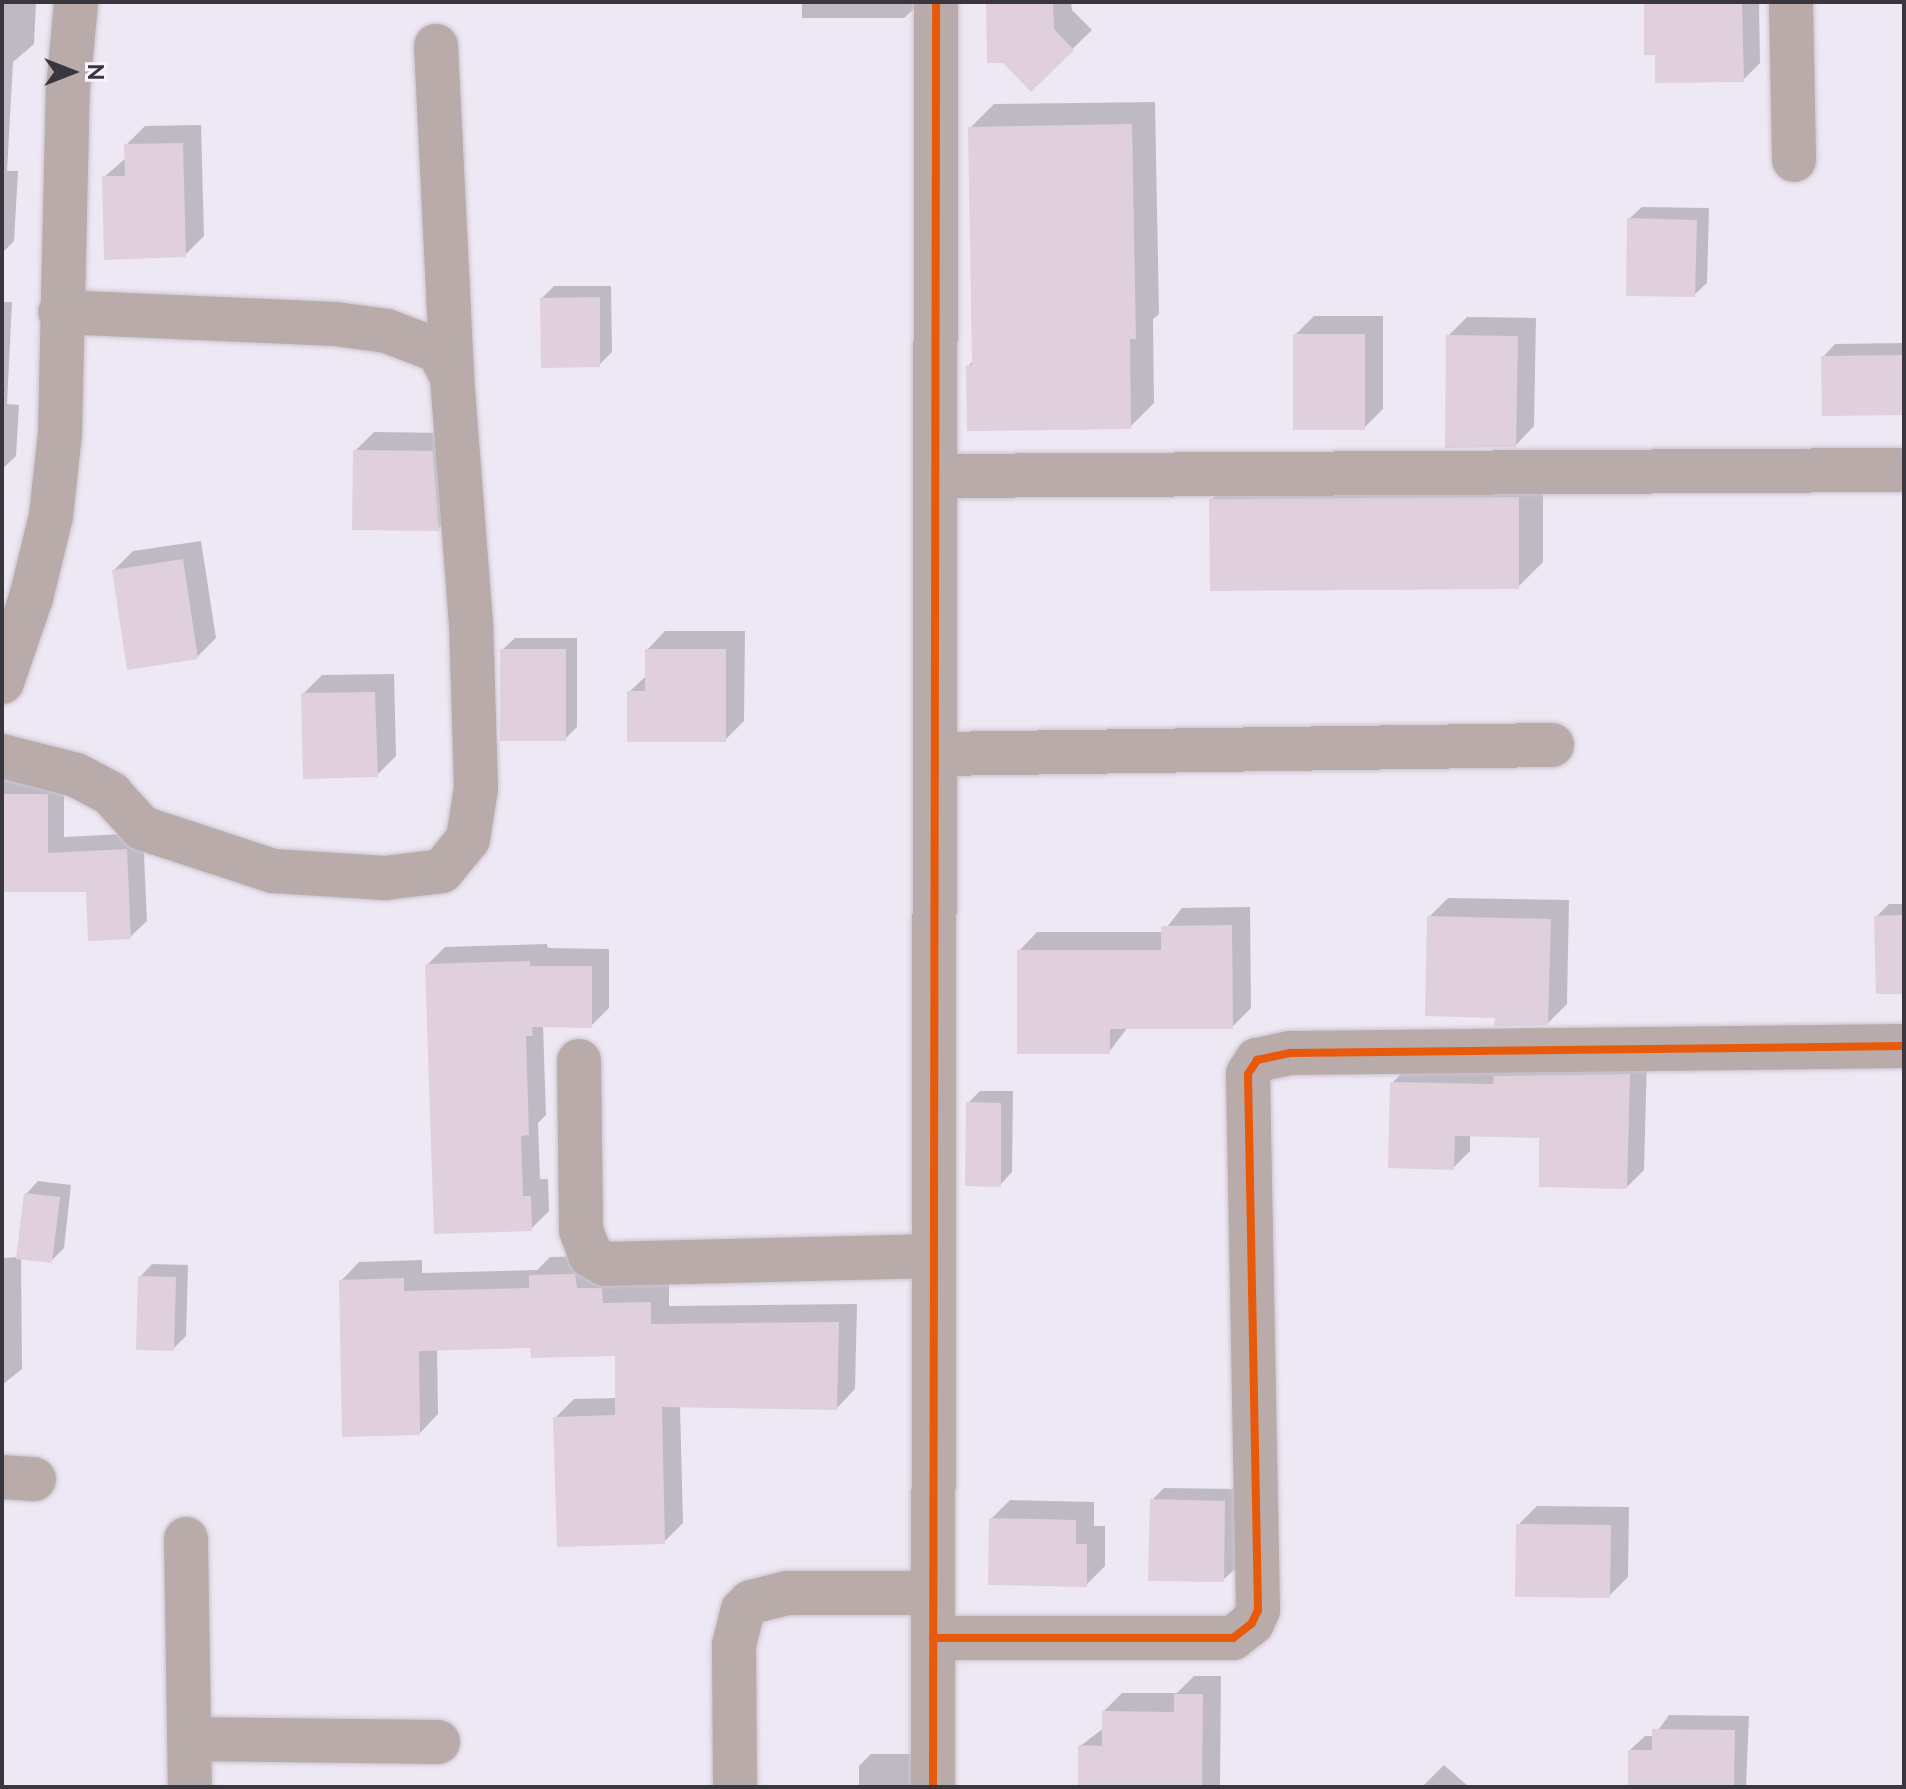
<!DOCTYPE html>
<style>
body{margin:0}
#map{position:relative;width:1906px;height:1789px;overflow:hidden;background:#eee8f4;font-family:Raleway,sans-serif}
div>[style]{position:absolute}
.shadow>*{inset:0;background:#0003}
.building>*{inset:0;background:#dfd0dc}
.roads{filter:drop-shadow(0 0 2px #cac5cf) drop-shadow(0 0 2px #cac5cf)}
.street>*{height:44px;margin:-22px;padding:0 22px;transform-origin:22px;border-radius:22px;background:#b8aba9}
.cycleway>*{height:8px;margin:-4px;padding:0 4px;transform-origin:4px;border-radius:4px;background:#e8590c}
span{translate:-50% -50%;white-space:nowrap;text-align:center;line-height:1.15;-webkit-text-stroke:6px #f9f3ff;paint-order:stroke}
.frame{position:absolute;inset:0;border:4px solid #3a363e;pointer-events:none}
.north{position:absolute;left:32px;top:32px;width:80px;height:80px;-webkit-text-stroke:6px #f9f3ff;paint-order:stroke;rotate:90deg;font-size:22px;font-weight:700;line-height:32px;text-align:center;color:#3a363e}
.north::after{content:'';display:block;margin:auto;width:28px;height:36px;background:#3a363e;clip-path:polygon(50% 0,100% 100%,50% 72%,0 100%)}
</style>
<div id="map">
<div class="shadow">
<i style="clip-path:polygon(2px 2px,36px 2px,34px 44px,13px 62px,7px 171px,18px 171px,14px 241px,2px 253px)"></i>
<i style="clip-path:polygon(802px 2px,921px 2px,904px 18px,802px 18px)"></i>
<i style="clip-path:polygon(988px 2px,1071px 2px,1072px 10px,1092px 30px,1031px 89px)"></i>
<i style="clip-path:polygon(1646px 2px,1759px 2px,1760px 63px,1743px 80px,1656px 53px)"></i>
<i style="clip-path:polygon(1155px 102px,1159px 314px,1153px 319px,1154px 403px,1130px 427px,968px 366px,974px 360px,970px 128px,994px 104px)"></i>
<i style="clip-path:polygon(201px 125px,204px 236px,185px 255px,104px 177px,126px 158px,126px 145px,145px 126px)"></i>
<i style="clip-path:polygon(1642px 207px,1709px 208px,1707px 283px,1694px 295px,1629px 219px)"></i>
<i style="clip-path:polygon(554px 286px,611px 286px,612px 352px,599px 365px,542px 298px)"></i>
<i style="clip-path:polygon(2px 302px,12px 302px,7px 404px,19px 405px,16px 456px,2px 469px)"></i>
<i style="clip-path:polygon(1314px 316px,1383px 316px,1383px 409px,1364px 428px,1295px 335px)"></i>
<i style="clip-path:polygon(1467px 317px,1536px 318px,1534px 426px,1516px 445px,1448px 336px)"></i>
<i style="clip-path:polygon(1904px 343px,1904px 413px,1823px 357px,1835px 344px)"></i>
<i style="clip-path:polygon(374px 432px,451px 433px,457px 510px,438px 529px,355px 451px)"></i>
<i style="clip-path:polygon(1543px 473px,1543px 562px,1518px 587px,1211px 500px,1236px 475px)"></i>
<i style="clip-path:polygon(201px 541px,216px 638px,197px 657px,114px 570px,133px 551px)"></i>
<i style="clip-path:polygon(665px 631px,745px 631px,744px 721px,725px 740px,629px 692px,647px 675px,647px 650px)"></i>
<i style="clip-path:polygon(515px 638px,577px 638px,577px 727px,565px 739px,502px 650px)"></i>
<i style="clip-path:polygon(394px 674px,396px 756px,377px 775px,303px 694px,322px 675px)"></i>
<i style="clip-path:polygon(2px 779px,64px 779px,64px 837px,143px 833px,147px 921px,130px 937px,87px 890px,2px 890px)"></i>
<i style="clip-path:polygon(1448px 898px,1569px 900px,1567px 1004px,1548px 1023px,1429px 917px)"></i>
<i style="clip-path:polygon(1889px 904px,1904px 904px,1904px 992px,1876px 917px)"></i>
<i style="clip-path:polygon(1250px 907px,1251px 1008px,1232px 1027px,1128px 1027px,1109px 1052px,1019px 951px,1037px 932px,1163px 932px,1182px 908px)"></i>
<i style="clip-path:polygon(547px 944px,548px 948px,609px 949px,609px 1008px,591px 1026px,543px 1025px,546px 1115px,538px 1123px,540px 1179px,548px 1179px,549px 1211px,531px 1229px,427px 965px,445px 947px)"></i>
<i style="clip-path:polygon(1647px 1058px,1644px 1170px,1627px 1187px,1541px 1136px,1470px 1134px,1470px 1151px,1453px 1168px,1392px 1083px,1409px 1066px)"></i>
<i style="clip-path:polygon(980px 1091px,1013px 1091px,1012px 1172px,1000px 1185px,968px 1103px)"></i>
<i style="clip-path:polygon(38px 1181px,71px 1185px,64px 1248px,51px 1261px,21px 1257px,22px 1369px,2px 1385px,2px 1258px,19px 1257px,26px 1194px)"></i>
<i style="clip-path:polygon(593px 1256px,669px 1284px,669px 1306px,857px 1304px,855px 1389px,837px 1408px,680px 1406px,683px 1523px,664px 1542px,555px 1418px,574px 1399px,617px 1398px,617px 1354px,532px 1346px,437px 1349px,438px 1414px,420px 1433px,341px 1281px,359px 1262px,422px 1260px,422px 1273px,537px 1270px,550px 1257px)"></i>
<i style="clip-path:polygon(152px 1264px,188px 1265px,186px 1336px,173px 1349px,140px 1277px)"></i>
<i style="clip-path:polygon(1164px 1488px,1236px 1489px,1236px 1568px,1223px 1580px,1152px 1500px)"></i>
<i style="clip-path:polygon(1010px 1500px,1094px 1502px,1094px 1526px,1105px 1526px,1105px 1566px,1086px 1585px,991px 1519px)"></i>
<i style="clip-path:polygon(1537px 1506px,1629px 1507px,1628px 1577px,1609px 1596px,1518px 1525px)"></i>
<i style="clip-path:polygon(1194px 1676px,1221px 1676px,1220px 1787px,1103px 1787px,1080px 1746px,1104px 1728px,1104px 1711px,1122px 1693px,1177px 1693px)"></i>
<i style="clip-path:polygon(1669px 1715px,1749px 1716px,1746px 1787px,1630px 1787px,1630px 1750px,1645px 1736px,1654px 1736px)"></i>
<i style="clip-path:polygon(871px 1754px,920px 1754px,920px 1787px,859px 1787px,859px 1766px)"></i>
<i style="clip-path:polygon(1444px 1765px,1469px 1787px,1422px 1787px)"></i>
</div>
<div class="building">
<i style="clip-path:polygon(986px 2px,1053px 2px,1054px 29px,1074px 50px,1031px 92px,1003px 63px,987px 63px)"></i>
<i style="clip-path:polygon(1644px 2px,1742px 2px,1744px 82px,1655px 83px,1655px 55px,1644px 55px)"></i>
<i style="clip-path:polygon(1132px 124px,1136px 339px,1130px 339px,1131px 429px,967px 431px,966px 365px,972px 365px,968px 127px)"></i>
<i style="clip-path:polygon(183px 143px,186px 257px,104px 260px,102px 176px,125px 176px,124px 144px)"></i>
<i style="clip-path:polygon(1627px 218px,1697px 220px,1695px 297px,1626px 296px)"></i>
<i style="clip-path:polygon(600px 297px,600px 367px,541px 368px,540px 298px)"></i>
<i style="clip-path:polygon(1293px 334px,1365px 334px,1365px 430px,1293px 430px)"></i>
<i style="clip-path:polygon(1446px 335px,1518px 336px,1516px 447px,1445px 448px)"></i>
<i style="clip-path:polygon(1904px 355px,1904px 415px,1822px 416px,1821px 356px)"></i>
<i style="clip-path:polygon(353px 450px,433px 451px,439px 531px,352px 530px)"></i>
<i style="clip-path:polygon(1519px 497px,1519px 589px,1210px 591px,1209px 499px)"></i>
<i style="clip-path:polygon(183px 559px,198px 659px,127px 670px,112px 570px)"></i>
<i style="clip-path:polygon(500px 649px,566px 649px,566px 741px,500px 741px)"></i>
<i style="clip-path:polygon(645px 649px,726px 649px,726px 742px,627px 742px,627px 691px,645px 691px)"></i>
<i style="clip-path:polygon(375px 692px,378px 777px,303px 779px,301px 693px)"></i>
<i style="clip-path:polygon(2px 794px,48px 794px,48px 853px,127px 849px,131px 939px,88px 941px,86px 892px,2px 892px)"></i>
<i style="clip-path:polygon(1904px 915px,1904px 994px,1876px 994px,1874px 916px)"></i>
<i style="clip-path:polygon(1427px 916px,1551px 919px,1548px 1025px,1494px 1026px,1495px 1018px,1425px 1016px)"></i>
<i style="clip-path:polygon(1232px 925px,1233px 1029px,1110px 1029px,1110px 1054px,1017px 1054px,1017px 950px,1161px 950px,1161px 926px)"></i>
<i style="clip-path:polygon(530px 961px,530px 966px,592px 966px,592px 1028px,532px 1027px,533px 1036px,526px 1036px,529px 1135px,521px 1136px,523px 1196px,531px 1196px,532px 1231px,434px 1234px,425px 964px)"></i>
<i style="clip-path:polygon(1630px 1074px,1627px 1189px,1539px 1187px,1539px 1138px,1455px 1136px,1454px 1170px,1388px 1168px,1390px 1082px,1493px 1084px,1494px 1076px)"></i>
<i style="clip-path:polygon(966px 1102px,1001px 1103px,1001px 1187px,965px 1186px)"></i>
<i style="clip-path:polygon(24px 1193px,60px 1197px,52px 1263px,16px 1259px)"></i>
<i style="clip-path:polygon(575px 1274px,577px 1288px,602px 1288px,603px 1303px,651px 1302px,651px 1324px,839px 1322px,837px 1410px,662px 1407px,665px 1544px,557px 1547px,553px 1417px,615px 1415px,615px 1356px,531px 1358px,530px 1348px,419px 1351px,420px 1435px,342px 1437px,339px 1280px,404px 1278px,404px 1291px,529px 1288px,529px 1275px)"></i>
<i style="clip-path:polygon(138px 1276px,176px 1277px,174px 1351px,136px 1350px)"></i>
<i style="clip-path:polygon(1150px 1499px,1225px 1501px,1224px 1582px,1148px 1581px)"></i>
<i style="clip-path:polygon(989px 1518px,1076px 1520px,1076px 1544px,1087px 1544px,1087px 1587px,988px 1585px)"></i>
<i style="clip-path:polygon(1516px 1524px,1611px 1525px,1610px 1598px,1515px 1597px)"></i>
<i style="clip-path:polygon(1174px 1694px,1203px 1694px,1202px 1787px,1078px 1787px,1078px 1745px,1102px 1746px,1102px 1711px,1174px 1712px)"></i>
<i style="clip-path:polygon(1652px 1729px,1735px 1730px,1734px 1787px,1628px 1787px,1628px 1750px,1652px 1750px)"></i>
</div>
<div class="roads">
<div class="street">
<i style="left:1791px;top:2px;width:158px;rotate:88.9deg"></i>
<i style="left:436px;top:46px;width:331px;rotate:87.2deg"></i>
<i style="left:937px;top:476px;width:961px;rotate:-0.36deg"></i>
<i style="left:2px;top:682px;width:89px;rotate:-71deg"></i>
<i style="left:31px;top:598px;width:84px;rotate:-76.3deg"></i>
<i style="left:51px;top:516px;width:83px;rotate:-83.8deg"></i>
<i style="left:60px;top:433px;width:344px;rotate:-88.7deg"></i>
<i style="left:68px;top:89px;width:87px;rotate:-84.7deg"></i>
<i style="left:937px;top:754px;width:615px;rotate:-0.84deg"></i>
<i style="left:2px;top:756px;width:76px;rotate:14.4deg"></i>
<i style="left:76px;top:775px;width:40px;rotate:28deg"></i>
<i style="left:111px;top:794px;width:46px;rotate:47.6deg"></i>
<i style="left:142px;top:828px;width:138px;rotate:18.2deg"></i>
<i style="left:273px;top:871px;width:112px;rotate:3.6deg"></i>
<i style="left:385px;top:878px;width:57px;rotate:-7deg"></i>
<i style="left:442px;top:871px;width:41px;rotate:-50.9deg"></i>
<i style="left:468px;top:839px;width:52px;rotate:-81.1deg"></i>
<i style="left:476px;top:788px;width:164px;rotate:-91.7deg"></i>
<i style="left:471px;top:624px;width:248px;rotate:-94.4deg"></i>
<i style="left:452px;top:377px;width:29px;rotate:-117deg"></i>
<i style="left:439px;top:351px;width:56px;rotate:-159deg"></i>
<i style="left:387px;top:331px;width:52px;rotate:-172.3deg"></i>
<i style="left:335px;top:324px;width:275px;rotate:-177.5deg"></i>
<i style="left:579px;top:1061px;width:169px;rotate:89.3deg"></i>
<i style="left:581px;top:1230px;width:27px;rotate:70deg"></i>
<i style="left:590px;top:1255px;width:17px;rotate:31deg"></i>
<i style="left:605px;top:1264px;width:328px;rotate:-1.4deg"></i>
<i style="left:2px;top:1477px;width:32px;rotate:4deg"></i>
<i style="left:186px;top:1539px;width:248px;rotate:89.1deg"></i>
<i style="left:933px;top:1638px;width:300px"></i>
<i style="left:1233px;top:1638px;width:24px;rotate:-38deg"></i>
<i style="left:1252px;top:1623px;width:14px;rotate:-65deg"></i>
<i style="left:1258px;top:1610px;width:536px;rotate:-91.07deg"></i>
<i style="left:1248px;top:1074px;width:17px;rotate:-57deg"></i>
<i style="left:1257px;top:1060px;width:35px;rotate:-12deg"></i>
<i style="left:1291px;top:1053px;width:613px;rotate:-0.65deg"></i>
<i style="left:190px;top:1739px;width:248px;rotate:0.7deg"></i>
<i style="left:735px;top:1787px;width:142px;rotate:-90.4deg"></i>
<i style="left:734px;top:1645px;width:36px;rotate:-76deg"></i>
<i style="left:743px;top:1610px;width:11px;rotate:-45deg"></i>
<i style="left:751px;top:1602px;width:36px;rotate:-14deg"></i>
<i style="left:786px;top:1593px;width:147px"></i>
<i style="left:933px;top:1787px;width:1785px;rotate:-89.9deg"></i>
</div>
</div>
<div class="cycleway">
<i style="left:933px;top:1638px;width:300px"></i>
<i style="left:1233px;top:1638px;width:24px;rotate:-38deg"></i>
<i style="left:1252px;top:1623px;width:14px;rotate:-65deg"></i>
<i style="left:1258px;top:1610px;width:536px;rotate:-91.07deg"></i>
<i style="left:1248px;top:1074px;width:17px;rotate:-57deg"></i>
<i style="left:1257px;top:1060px;width:35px;rotate:-12deg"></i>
<i style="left:1291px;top:1053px;width:613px;rotate:-0.65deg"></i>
<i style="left:933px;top:1787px;width:1785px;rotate:-89.9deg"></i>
</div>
<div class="frame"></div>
<div class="north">N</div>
</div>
